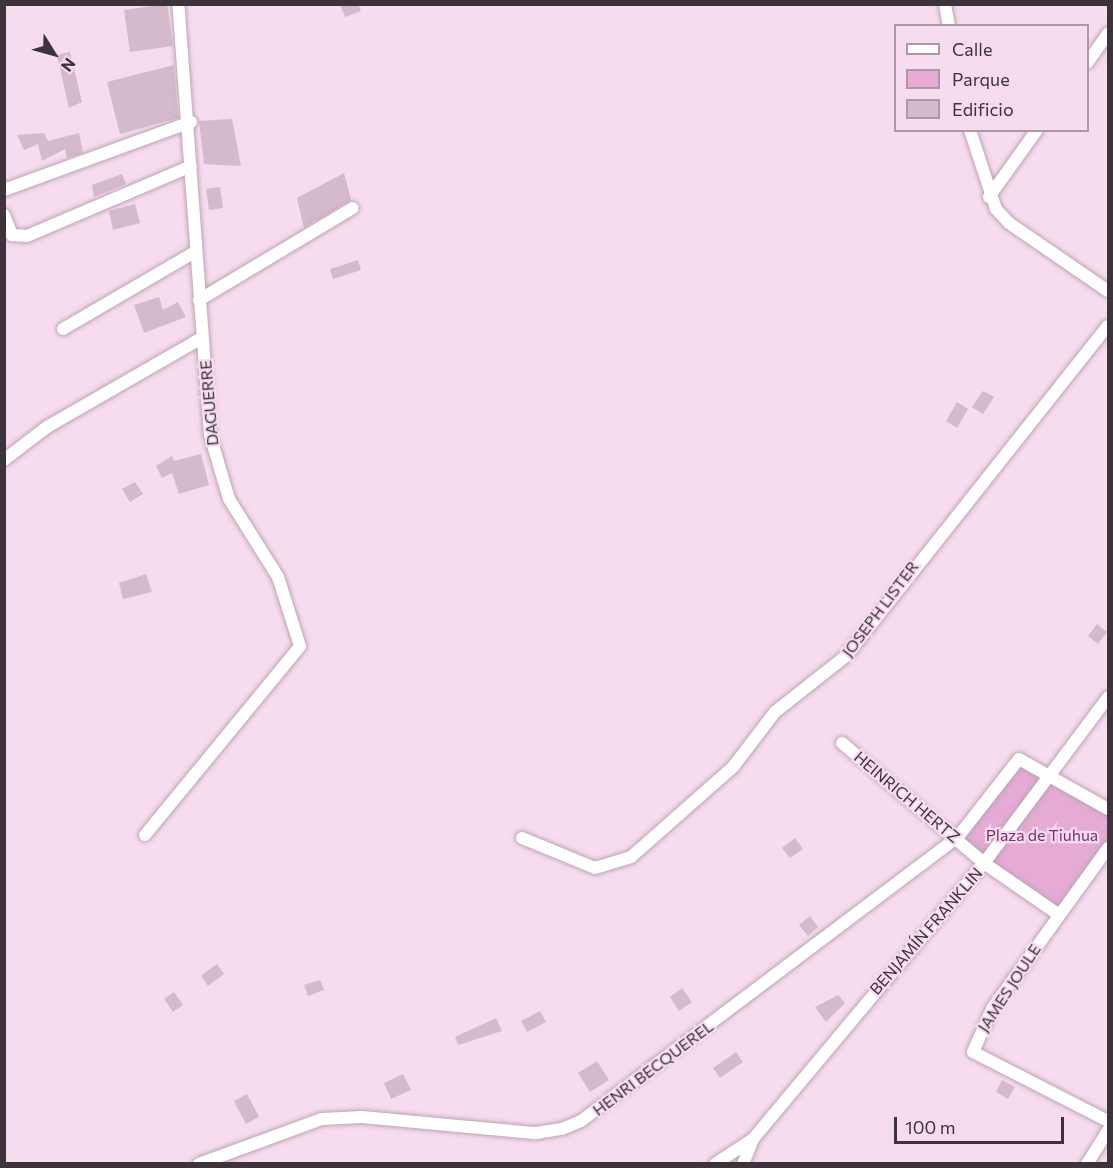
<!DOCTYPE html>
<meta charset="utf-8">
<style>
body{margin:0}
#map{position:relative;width:1113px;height:1168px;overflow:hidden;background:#f6dcee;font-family:Commissioner,sans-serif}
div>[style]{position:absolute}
.green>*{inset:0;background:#e5abd5}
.building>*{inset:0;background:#d4bacc}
.roads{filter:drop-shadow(0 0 2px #bda4b5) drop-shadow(0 0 2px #bda4b5)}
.minor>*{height:12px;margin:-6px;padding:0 6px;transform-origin:6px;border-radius:6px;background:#fff}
span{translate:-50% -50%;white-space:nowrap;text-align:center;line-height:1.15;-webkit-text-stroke:4.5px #f6dcee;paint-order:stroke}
.street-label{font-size:16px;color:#3d333a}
.park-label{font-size:16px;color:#7d2f6c}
.frame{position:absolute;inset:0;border:6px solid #3d333a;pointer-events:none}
.legend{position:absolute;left:894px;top:24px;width:195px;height:108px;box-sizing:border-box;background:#f6dcee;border:2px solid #ac98a6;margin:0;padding:8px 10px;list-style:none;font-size:18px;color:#3d333a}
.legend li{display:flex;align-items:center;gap:12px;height:30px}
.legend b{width:30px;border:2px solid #ac98a6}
.north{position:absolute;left:24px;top:24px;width:60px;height:60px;-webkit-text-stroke:4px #f6dcee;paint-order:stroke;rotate:127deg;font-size:16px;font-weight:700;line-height:24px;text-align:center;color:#3d333a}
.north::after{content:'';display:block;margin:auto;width:21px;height:27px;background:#3d333a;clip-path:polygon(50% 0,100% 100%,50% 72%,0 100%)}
.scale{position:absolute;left:894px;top:1117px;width:170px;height:27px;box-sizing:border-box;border:3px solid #3d333a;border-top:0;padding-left:8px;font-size:18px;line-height:21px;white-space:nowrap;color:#3d333a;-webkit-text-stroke:4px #f6dcee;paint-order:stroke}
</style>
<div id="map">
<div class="green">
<i style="clip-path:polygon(1019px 761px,1108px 813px,1108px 845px,1059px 912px,959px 838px)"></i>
</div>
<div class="building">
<i style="clip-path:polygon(167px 4px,173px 46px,130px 52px,124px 10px)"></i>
<i style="clip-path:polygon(340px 4px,358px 4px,361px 11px,345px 17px)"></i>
<i style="clip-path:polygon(70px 52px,82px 102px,69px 108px,57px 55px)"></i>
<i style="clip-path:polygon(174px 65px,178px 118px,120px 134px,107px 82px)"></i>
<i style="clip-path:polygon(232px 119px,241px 166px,204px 164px,199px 121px)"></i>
<i style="clip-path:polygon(44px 133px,48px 141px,79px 133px,83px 153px,67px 158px,65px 149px,42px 161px,38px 144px,24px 150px,17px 135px)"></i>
<i style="clip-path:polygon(344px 173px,351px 200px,304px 228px,297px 198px)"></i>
<i style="clip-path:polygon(122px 174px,126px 184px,94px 197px,92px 185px)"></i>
<i style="clip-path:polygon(220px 187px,223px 208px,209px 210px,206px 189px)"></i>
<i style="clip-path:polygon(135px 204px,140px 223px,113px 230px,109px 211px)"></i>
<i style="clip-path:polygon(358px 260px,361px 270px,333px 279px,330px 269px)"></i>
<i style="clip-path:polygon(159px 297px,163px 310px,178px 302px,186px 317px,144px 333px,134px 305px)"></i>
<i style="clip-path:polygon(983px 391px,994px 397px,983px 414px,972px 407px)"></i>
<i style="clip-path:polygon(957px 402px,968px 409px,957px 428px,946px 421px)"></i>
<i style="clip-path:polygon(201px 454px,209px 485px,179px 494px,172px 473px,162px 478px,156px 466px,172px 456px,174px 461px)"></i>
<i style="clip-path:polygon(135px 482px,143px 494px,130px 502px,122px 489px)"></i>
<i style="clip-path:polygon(146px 574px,152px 592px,123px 599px,119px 583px)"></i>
<i style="clip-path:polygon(1097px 624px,1107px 632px,1098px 644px,1088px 636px)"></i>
<i style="clip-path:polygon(795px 838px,803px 849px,790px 858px,782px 848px)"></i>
<i style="clip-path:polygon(810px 916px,818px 927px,808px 936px,799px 925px)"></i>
<i style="clip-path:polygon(217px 964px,224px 974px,208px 986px,201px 976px)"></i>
<i style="clip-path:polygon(320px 980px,324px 990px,308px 996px,304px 985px)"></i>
<i style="clip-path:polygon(682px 988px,692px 1002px,679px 1011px,670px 997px)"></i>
<i style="clip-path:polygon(174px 992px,183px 1005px,173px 1012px,164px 999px)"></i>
<i style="clip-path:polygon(838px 995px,845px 1003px,826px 1022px,815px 1007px)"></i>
<i style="clip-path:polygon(540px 1011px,546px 1022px,527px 1032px,521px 1021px)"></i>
<i style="clip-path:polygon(496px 1018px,502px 1031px,458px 1045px,455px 1037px)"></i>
<i style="clip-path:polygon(736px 1052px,743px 1062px,720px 1078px,713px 1068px)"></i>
<i style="clip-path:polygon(597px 1061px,609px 1080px,590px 1092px,578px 1073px)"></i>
<i style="clip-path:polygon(403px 1074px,411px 1090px,391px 1099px,384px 1083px)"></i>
<i style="clip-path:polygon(1002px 1080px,1015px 1087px,1008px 1099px,996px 1092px)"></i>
<i style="clip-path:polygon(247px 1094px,259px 1117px,246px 1124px,234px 1101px)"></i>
</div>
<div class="roads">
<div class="minor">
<i style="left:945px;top:4px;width:22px;rotate:80deg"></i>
<i style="left:1088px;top:62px;width:35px;rotate:-55deg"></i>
<i style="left:970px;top:130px;width:83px;rotate:71.8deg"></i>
<i style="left:996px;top:209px;width:19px;rotate:47deg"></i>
<i style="left:1009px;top:223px;width:120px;rotate:34.5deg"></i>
<i style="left:4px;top:190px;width:199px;rotate:-20deg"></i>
<i style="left:989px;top:197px;width:82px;rotate:-54.4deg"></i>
<i style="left:4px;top:215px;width:22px;rotate:68deg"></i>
<i style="left:12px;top:235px;width:15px;rotate:4deg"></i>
<i style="left:27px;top:236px;width:178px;rotate:-23.1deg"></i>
<i style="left:199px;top:300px;width:179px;rotate:-30.9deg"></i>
<i style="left:63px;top:329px;width:153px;rotate:-30.3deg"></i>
<i style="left:4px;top:460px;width:54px;rotate:-37.5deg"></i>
<i style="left:47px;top:427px;width:179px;rotate:-29.9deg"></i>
<i style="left:842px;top:743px;width:186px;rotate:40.2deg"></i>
<i style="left:984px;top:863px;width:91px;rotate:34.7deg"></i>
<i style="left:145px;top:835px;width:244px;rotate:-50.6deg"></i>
<i style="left:300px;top:646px;width:72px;rotate:-107.7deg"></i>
<i style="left:278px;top:577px;width:92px;rotate:-122.1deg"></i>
<i style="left:229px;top:499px;width:67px;rotate:-106.5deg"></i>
<i style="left:210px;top:435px;width:432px;rotate:-94.2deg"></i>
<i style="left:522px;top:838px;width:79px;rotate:22.3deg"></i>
<i style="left:595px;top:868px;width:38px;rotate:-17deg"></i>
<i style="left:631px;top:857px;width:136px;rotate:-41.4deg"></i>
<i style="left:733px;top:767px;width:69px;rotate:-52.6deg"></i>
<i style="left:775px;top:712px;width:90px;rotate:-38.3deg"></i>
<i style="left:846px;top:656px;width:421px;rotate:-51.6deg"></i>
<i style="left:1108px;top:848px;width:198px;rotate:125.8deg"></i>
<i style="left:992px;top:1009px;width:47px;rotate:113.8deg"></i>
<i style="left:973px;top:1052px;width:152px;rotate:27.1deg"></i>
<i style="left:199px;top:1164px;width:131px;rotate:-20.1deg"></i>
<i style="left:322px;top:1119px;width:40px;rotate:-2.9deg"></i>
<i style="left:362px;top:1117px;width:175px;rotate:5.3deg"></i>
<i style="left:536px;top:1133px;width:26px;rotate:-9deg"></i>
<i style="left:562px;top:1129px;width:21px;rotate:-23deg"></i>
<i style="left:581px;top:1121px;width:471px;rotate:-37deg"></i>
<i style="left:957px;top:838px;width:100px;rotate:-51.9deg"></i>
<i style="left:1019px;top:759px;width:102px;rotate:29.3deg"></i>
<i style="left:715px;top:1164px;width:45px;rotate:-33.3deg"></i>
<i style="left:743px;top:1164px;width:27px;rotate:-68deg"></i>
<i style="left:753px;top:1139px;width:360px;rotate:-50.1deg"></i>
<i style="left:984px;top:863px;width:207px;rotate:-53.2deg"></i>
<i style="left:1087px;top:1164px;width:40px;rotate:-58deg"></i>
</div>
</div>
<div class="street-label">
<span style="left:209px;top:403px;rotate:-95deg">DAGUERRE</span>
<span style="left:880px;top:609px;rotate:-53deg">JOSEPH LISTER</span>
<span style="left:907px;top:797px;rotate:40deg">HEINRICH HERTZ</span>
<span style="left:926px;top:931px;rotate:-49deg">BENJAMÍN FRANKLIN</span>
<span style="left:1009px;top:988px;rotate:-57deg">JAMES JOULE</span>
<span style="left:653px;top:1068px;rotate:-37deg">HENRI BECQUEREL</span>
</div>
<div class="park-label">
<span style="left:1042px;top:835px">Plaza de Tiuhua</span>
</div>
<div class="frame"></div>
<ul class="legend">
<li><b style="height:8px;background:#fff"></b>Calle</li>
<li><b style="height:16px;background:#e5abd5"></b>Parque</li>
<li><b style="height:16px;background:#d4bacc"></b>Edificio</li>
</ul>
<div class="north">N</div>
<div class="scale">100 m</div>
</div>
